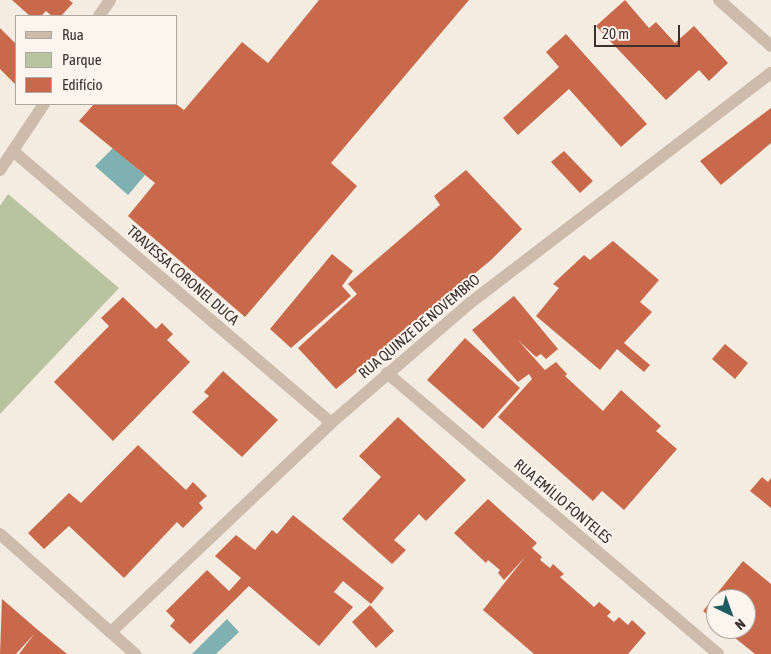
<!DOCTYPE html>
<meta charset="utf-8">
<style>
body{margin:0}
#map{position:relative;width:771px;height:654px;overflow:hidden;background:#f4ebe1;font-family:"Asap Condensed",sans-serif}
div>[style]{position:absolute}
.green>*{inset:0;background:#b8c4a0}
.water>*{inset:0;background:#7fb0b2}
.building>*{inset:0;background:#c8694b}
.street>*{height:12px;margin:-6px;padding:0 6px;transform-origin:6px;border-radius:6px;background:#cdbbac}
span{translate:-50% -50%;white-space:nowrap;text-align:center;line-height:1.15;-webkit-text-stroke:4px #fbf5ee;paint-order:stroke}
.street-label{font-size:15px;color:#3b302b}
.legend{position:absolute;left:15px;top:15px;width:162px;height:90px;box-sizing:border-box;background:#fbf5ee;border:1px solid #aea6a0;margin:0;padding:6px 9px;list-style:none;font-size:15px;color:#3b302b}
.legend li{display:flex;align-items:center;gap:10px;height:25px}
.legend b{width:25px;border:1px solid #aea6a0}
.north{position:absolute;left:706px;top:589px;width:50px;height:50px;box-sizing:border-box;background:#fbf5ee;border:1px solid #aea6a0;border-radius:50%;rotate:138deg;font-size:14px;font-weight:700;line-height:20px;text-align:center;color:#3b302b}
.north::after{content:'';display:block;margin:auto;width:18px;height:22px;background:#1f5a5e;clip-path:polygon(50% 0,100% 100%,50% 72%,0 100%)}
.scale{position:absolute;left:594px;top:25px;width:86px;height:22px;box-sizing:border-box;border:2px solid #3b302b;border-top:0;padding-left:6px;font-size:15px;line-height:18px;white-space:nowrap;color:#3b302b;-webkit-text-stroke:4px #fbf5ee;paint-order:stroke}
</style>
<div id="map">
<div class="green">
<i style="clip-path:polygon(8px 194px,119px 288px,0 414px,0 206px)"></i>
</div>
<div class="water">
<i style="clip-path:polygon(113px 148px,145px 175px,128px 195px,95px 166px)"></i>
<i style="clip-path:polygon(227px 619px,239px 632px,216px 654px,192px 654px)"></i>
</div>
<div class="building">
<i style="clip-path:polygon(12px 0,69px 0,73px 3px,61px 16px,52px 16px,46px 11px,41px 16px,30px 16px)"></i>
<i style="clip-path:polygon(319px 0,469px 0,331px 163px,357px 186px,245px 317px,128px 216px,155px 183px,79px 121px,94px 104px,176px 104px,184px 110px,242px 42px,268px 63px)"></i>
<i style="clip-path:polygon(625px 0,649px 28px,656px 22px,675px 43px,694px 26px,728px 63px,709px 81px,699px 70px,666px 100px,596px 26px)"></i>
<i style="clip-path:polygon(0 28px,16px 44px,15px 84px,0 69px)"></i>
<i style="clip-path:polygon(566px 34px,647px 124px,621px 147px,569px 89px,518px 135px,503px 118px,559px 67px,546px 52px)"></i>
<i style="clip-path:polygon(771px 108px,771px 143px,721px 185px,700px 161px)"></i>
<i style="clip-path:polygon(564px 151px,593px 181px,580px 193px,551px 162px)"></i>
<i style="clip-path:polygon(466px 170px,522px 229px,491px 260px,336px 389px,298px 348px,357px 294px,348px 284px,440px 205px,434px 196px)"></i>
<i style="clip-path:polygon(613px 241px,659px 280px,640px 302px,652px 312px,624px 343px,650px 365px,644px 372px,617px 349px,600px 370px,536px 316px,559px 288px,553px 284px,584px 255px,590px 260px)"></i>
<i style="clip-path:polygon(332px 254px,353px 271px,342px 286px,351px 296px,291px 348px,270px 329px)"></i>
<i style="clip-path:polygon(514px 296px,558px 349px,546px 359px,541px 354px,536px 357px,518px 340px,543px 368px,545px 370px,556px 362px,567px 374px,565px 376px,603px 411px,621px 390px,661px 426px,656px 431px,677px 449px,624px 510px,602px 491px,593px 501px,498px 417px,532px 379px,529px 374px,518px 382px,472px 330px)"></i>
<i style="clip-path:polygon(123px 297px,156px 329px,162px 323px,173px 334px,167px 340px,190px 362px,113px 441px,54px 382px,109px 326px,101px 318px)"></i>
<i style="clip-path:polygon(465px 338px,520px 388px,483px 429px,427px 380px)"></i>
<i style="clip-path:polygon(725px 344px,748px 363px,735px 379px,712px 359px)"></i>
<i style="clip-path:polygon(223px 371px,278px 420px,242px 457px,192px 412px,209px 396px,204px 392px)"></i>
<i style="clip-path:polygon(398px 417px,466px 480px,426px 521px,419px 514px,394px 540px,406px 550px,392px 564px,342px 519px,381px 477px,359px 456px)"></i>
<i style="clip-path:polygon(138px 445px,186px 490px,193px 482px,207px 496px,199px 503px,203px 508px,183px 528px,177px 522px,124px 578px,69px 526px,44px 549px,28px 533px,69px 493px,81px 503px)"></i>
<i style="clip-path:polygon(762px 477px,768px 482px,771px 478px,771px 508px,750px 491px)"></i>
<i style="clip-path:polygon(488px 499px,537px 543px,532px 548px,542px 557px,540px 560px,550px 568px,553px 564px,564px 574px,560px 577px,594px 607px,599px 602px,611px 612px,607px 616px,614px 622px,619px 617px,628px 625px,632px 620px,646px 633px,628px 654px,534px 654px,483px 610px,526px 556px,504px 580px,498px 573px,500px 570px,488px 560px,486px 563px,454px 533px)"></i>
<i style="clip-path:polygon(293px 515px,384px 588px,371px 604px,343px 581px,334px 592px,353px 607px,319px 646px,249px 586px,190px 644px,170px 626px,175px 620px,166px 611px,207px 570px,229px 591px,241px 578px,215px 556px,236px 535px,255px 550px,272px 530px,277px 534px)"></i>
<i style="clip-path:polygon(743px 561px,771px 584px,771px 654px,755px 654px,724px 629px,746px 629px,746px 599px,716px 599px,716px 622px,703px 611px)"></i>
<i style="clip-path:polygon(2px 599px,38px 630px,67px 654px,19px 654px,35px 633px,16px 654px,0 654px)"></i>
<i style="clip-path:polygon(370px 605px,394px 631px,376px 648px,352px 622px)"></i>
</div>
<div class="street">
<i style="left:719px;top:0;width:69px;rotate:41.5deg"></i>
<i style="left:99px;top:16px;width:19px;rotate:-55deg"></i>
<i style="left:13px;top:151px;width:418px;rotate:40.5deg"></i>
<i style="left:0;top:170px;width:79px;rotate:-56.3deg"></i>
<i style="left:387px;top:373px;width:434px;rotate:40.3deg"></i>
<i style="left:0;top:534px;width:181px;rotate:41.6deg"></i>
<i style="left:111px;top:632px;width:303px;rotate:-43.5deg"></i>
<i style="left:331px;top:423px;width:184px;rotate:-40.8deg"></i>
<i style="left:470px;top:303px;width:379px;rotate:-37.4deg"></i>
</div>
<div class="street-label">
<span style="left:183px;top:275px;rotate:41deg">TRAVESSA CORONEL DUCA</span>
<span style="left:419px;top:326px;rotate:-40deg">RUA QUINZE DE NOVEMBRO</span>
<span style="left:563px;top:501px;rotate:40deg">RUA EMÍLIO FONTELES</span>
</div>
<ul class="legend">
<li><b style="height:6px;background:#cdbbac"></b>Rua</li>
<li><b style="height:14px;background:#b8c4a0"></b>Parque</li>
<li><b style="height:14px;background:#c8694b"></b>Edifício</li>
</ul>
<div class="north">N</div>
<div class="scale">20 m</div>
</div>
